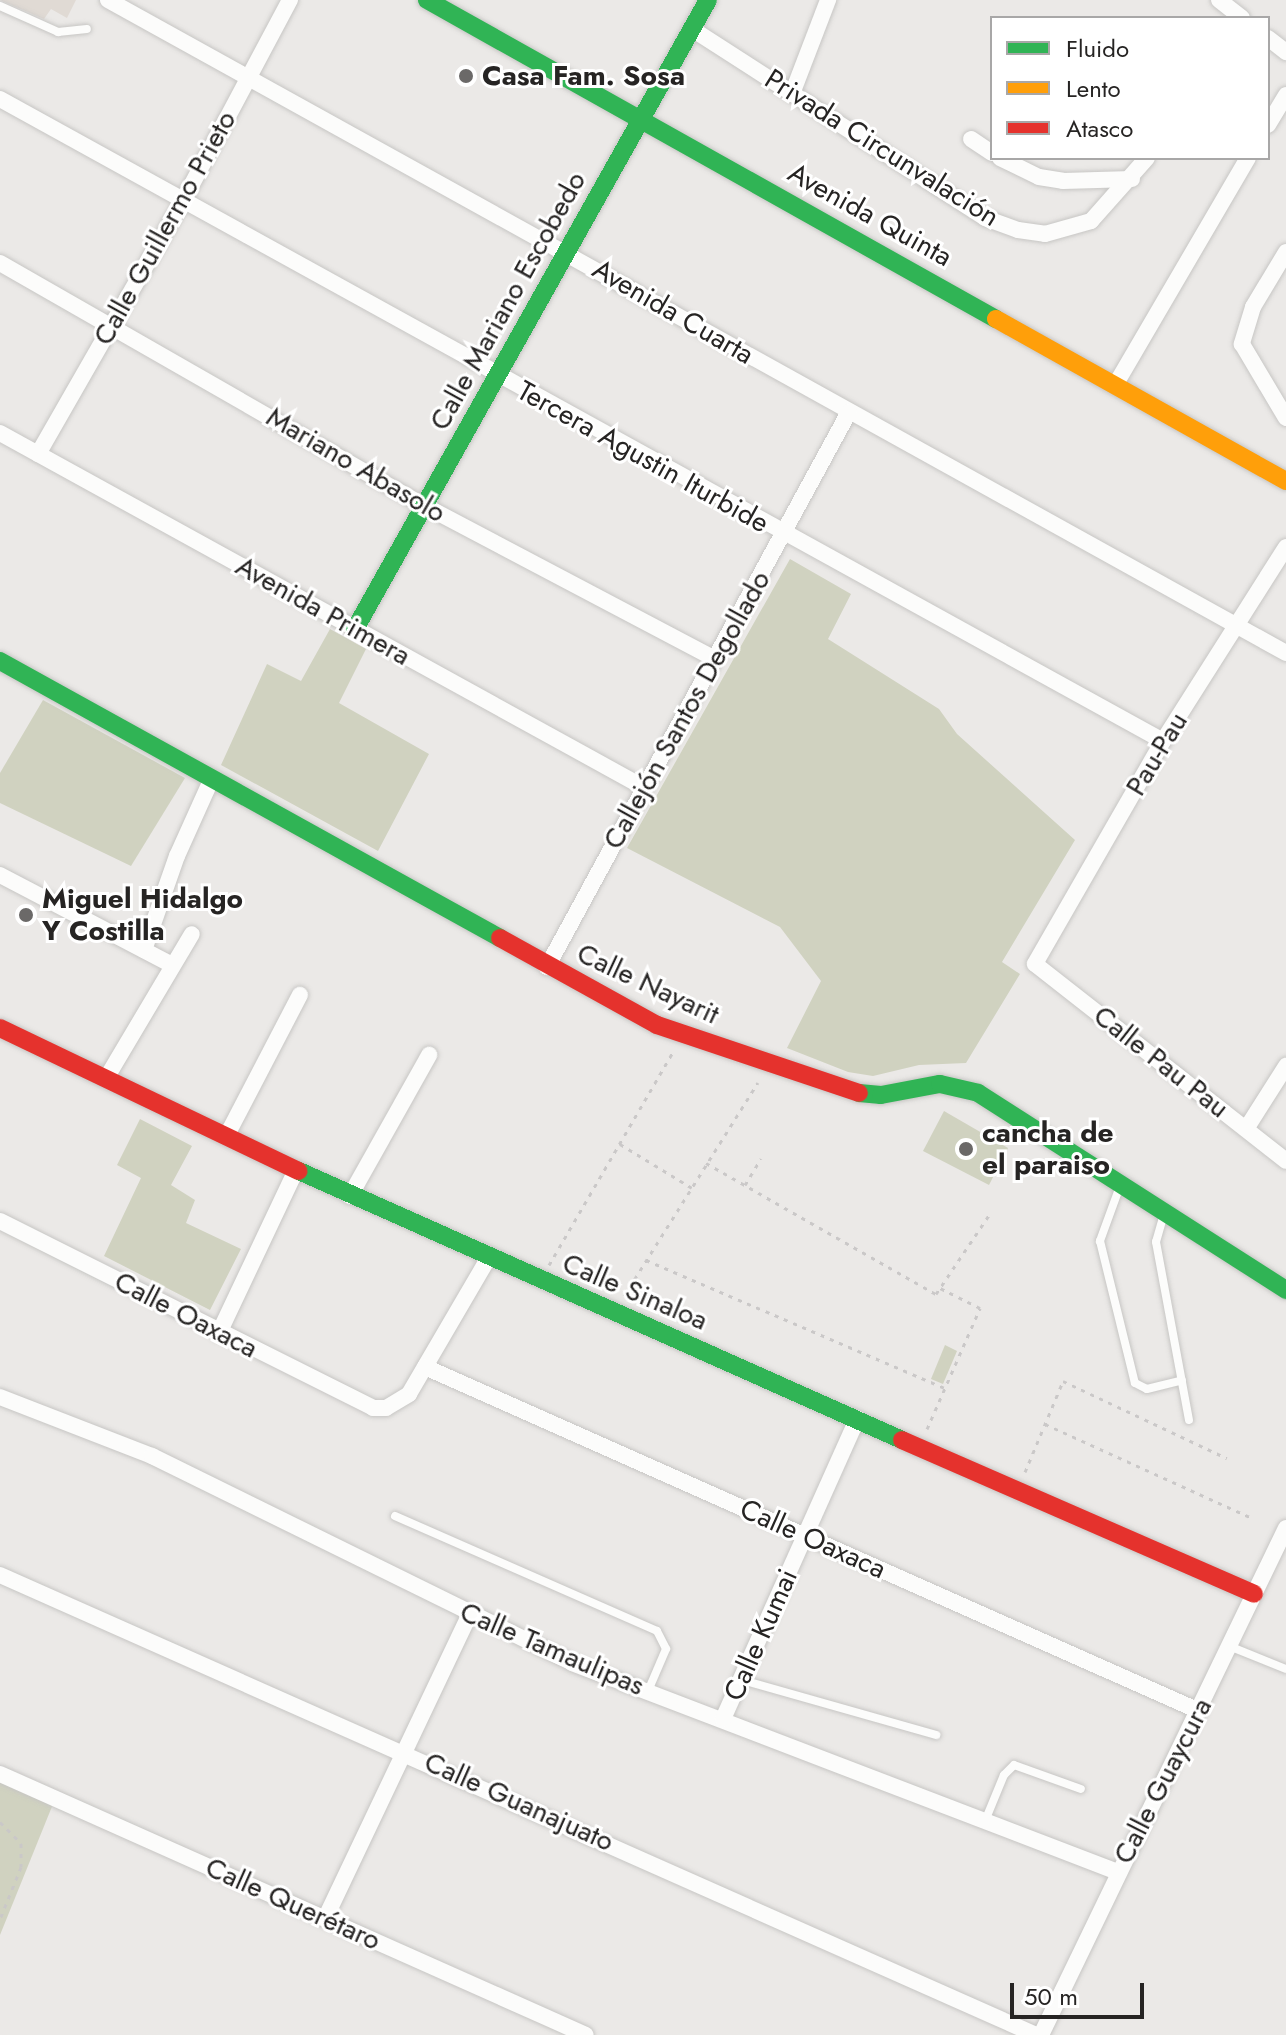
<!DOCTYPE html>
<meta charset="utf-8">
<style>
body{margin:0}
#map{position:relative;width:1286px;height:2035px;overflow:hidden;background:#ebe9e7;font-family:Jost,sans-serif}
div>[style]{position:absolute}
.built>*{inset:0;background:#e0dad4}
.green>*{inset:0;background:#d0d2c0}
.path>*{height:3px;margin-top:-1.5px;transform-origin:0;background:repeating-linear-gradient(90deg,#cac8c8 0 4px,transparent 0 10px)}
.roads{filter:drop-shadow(0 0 2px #c7c6c4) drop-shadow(0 0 2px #c7c6c4)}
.lane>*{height:8px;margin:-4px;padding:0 4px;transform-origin:4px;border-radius:4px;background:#fcfcfb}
.street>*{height:16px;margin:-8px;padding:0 8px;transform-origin:8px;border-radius:8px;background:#fcfcfb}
.fast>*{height:18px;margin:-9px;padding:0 9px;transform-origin:9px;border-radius:9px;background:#30b455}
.slow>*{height:18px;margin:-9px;padding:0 9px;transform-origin:9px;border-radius:9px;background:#ff9f0a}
.jam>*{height:18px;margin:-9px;padding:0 9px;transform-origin:9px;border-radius:9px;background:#e5322d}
.dots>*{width:22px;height:22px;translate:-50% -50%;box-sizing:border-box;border:4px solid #fff;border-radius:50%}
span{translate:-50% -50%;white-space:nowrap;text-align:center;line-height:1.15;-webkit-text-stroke:6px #fff;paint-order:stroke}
.poi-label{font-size:28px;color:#262423;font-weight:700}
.left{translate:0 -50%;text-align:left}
.street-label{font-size:28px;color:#262423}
.legend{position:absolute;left:990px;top:16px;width:280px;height:144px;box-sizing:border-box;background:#fff;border:2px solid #a8a7a7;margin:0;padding:10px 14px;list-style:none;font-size:24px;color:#262423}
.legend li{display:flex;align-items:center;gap:16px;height:40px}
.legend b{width:40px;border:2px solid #a8a7a7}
.scale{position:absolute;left:1010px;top:1983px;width:134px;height:36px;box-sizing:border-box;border:4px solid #262423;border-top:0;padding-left:10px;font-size:24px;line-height:28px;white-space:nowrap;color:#262423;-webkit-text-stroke:6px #fff;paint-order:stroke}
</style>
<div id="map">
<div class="built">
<i style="clip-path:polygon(0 0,76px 0,67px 18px,51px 9px,44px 19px)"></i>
</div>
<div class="green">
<i style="clip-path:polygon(790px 559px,851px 594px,828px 639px,939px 709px,957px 734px,1075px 840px,1002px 962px,1020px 974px,966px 1063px,919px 1065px,873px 1076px,848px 1072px,787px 1048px,821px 981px,780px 927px,627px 848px)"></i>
<i style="clip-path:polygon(330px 629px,366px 649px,339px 703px,429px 754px,378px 851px,221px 765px,267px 664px,301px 681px)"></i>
<i style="clip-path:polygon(43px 700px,185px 778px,131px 866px,0 803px,0 773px)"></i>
<i style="clip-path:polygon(944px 1111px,1008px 1148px,989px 1185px,923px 1151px)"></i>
<i style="clip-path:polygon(140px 1119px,192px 1146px,171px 1185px,195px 1200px,186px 1223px,241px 1249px,210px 1310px,104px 1256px,141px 1178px,117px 1165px)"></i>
<i style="clip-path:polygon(945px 1345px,957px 1351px,943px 1384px,931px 1379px)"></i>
<i style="clip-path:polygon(0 1781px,53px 1804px,0 1935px)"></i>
</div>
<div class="path">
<i style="left:620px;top:1144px;width:84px;rotate:31.4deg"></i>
<i style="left:706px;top:1163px;width:265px;rotate:29.7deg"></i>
<i style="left:936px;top:1294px;width:95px;rotate:-56.1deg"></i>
<i style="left:745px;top:1185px;width:31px;rotate:-59deg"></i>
<i style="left:646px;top:1260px;width:324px;rotate:23.2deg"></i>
<i style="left:549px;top:1265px;width:249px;rotate:-59.8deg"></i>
<i style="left:624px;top:1296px;width:252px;rotate:-57.9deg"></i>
<i style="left:1045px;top:1424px;width:227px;rotate:24.4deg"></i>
<i style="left:927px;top:1429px;width:132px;rotate:-66.3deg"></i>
<i style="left:980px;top:1308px;width:45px;rotate:-153.4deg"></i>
<i style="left:1025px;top:1472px;width:99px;rotate:-67.3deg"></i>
<i style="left:1063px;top:1381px;width:181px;rotate:25.2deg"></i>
<i style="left:0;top:1822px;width:30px;rotate:45deg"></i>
<i style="left:21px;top:1843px;width:24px;rotate:90deg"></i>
<i style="left:21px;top:1867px;width:56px;rotate:112deg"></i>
</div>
<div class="roads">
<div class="lane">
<i style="left:0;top:6px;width:64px;rotate:24.1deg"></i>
<i style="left:58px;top:32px;width:29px;rotate:-6deg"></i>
<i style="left:1120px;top:1186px;width:59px;rotate:110deg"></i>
<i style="left:1100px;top:1241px;width:146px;rotate:76.2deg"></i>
<i style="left:1135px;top:1383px;width:13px;rotate:27deg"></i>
<i style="left:1147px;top:1389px;width:36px;rotate:-14deg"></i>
<i style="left:1164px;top:1214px;width:29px;rotate:106deg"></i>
<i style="left:1156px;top:1242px;width:181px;rotate:79.5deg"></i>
<i style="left:395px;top:1516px;width:286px;rotate:23.7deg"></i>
<i style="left:657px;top:1631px;width:20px;rotate:63deg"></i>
<i style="left:666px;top:1649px;width:46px;rotate:113.2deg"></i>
<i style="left:1229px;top:1646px;width:61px;rotate:22deg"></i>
<i style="left:742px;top:1680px;width:202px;rotate:15.8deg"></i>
<i style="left:985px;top:1821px;width:50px;rotate:-67.6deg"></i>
<i style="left:1004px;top:1775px;width:14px;rotate:-45deg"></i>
<i style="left:1014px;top:1765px;width:71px;rotate:19.7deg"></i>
</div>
<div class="street">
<i style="left:108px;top:0;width:1347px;rotate:29deg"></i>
<i style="left:1219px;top:0;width:29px;rotate:38deg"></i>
<i style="left:692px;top:29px;width:349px;rotate:32.8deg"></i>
<i style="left:985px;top:218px;width:35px;rotate:20deg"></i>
<i style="left:1018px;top:230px;width:27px;rotate:8deg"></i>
<i style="left:1045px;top:234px;width:48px;rotate:-15.8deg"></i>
<i style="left:1091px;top:221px;width:84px;rotate:-48.4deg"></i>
<i style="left:1268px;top:38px;width:23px;rotate:38deg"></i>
<i style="left:792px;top:94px;width:101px;rotate:-69deg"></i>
<i style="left:0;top:99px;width:1328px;rotate:28.9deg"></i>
<i style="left:1268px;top:125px;width:35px;rotate:-59deg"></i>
<i style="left:971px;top:139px;width:25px;rotate:34deg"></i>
<i style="left:1000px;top:158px;width:43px;rotate:26deg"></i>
<i style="left:1039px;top:177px;width:24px;rotate:9deg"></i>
<i style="left:1063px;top:181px;width:69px;rotate:-1.7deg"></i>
<i style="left:1286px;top:252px;width:64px;rotate:121deg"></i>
<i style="left:1253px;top:307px;width:39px;rotate:107deg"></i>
<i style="left:1242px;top:344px;width:86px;rotate:59.3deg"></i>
<i style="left:0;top:263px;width:490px;rotate:29.8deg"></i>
<i style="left:425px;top:506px;width:328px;rotate:27.8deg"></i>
<i style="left:1117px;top:382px;width:259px;rotate:-59.7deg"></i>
<i style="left:0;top:433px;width:736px;rotate:28.83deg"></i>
<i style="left:38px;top:454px;width:292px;rotate:-60.2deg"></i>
<i style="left:183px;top:201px;width:228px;rotate:-62deg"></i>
<i style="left:1286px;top:547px;width:230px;rotate:122.4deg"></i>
<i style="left:1163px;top:741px;width:257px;rotate:119.9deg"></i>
<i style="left:1035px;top:964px;width:319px;rotate:38.1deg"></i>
<i style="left:0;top:875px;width:194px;rotate:27.6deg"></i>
<i style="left:144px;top:950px;width:100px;rotate:-70.7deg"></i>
<i style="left:177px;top:856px;width:85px;rotate:-65.8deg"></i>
<i style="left:547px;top:967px;width:632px;rotate:-61.45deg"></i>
<i style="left:107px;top:1077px;width:166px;rotate:-59.3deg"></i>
<i style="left:1246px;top:1129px;width:75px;rotate:-57.6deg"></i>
<i style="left:227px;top:1135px;width:158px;rotate:-62.5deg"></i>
<i style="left:350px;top:1196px;width:162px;rotate:-60.7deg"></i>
<i style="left:0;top:1221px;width:417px;rotate:26.6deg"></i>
<i style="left:373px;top:1408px;width:13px"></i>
<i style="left:386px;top:1408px;width:27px;rotate:-31deg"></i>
<i style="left:409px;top:1394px;width:156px;rotate:-59.7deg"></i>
<i style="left:219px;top:1333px;width:180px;rotate:-64.7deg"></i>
<i style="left:425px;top:1367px;width:847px;rotate:23.96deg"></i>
<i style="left:0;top:1397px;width:163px;rotate:21.2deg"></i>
<i style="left:152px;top:1456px;width:468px;rotate:26.2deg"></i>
<i style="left:572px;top:1663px;width:585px;rotate:20.95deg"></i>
<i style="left:0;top:1575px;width:1134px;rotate:23.94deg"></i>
<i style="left:723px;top:1719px;width:329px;rotate:-65.9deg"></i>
<i style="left:0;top:1774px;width:641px;rotate:24.01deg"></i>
<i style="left:325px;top:1919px;width:335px;rotate:-64.6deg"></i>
<i style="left:1041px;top:2035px;width:563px;rotate:-64.21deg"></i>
</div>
<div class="fast">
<i style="left:427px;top:0;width:652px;rotate:29.28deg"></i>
<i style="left:355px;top:629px;width:721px;rotate:-60.7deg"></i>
<i style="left:0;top:661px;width:572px;rotate:28.99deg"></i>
<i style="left:859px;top:1093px;width:22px;rotate:5deg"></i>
<i style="left:881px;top:1095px;width:60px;rotate:-10.6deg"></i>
<i style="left:940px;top:1084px;width:39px;rotate:13deg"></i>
<i style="left:978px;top:1093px;width:366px;rotate:32.6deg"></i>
<i style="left:299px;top:1171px;width:660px;rotate:24.04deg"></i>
</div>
<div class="slow">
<i style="left:996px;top:319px;width:332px;rotate:29.2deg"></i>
</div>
<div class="jam">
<i style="left:500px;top:938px;width:179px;rotate:29deg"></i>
<i style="left:657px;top:1025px;width:213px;rotate:18.6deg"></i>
<i style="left:0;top:1028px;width:331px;rotate:25.6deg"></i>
<i style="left:902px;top:1440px;width:384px;rotate:23.6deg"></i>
</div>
</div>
<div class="dots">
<i style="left:466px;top:76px;background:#6b6968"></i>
<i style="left:26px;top:915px;background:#6b6968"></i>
<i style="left:966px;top:1149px;background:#6b6968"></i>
</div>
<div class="poi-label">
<span class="left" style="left:482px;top:76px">Casa Fam. Sosa</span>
<span class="left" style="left:42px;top:915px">Miguel Hidalgo<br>Y Costilla</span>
<span class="left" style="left:982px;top:1149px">cancha de<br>el paraiso</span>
</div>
<div class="street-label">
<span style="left:882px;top:148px;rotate:32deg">Privada Circunvalación</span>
<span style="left:870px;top:215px;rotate:29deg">Avenida Quinta</span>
<span style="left:165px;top:228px;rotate:-61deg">Calle Guillermo Prieto</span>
<span style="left:508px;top:301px;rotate:-61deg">Calle Mariano Escobedo</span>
<span style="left:673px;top:312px;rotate:30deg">Avenida Cuarta</span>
<span style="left:643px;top:457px;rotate:29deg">Tercera Agustin Iturbide</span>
<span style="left:356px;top:465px;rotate:30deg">Mariano Abasolo</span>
<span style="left:323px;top:611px;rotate:29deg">Avenida Primera</span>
<span style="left:687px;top:710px;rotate:-61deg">Callejón Santos Degollado</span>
<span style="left:1157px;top:754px;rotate:-59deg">Pau-Pau</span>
<span style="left:648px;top:984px;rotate:25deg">Calle Nayarit</span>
<span style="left:1161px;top:1062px;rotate:38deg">Calle Pau Pau</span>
<span style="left:635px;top:1292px;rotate:23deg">Calle Sinaloa</span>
<span style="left:186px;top:1315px;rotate:27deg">Calle Oaxaca</span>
<span style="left:813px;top:1539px;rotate:24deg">Calle Oaxaca</span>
<span style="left:761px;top:1635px;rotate:-66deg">Calle Kumai</span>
<span style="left:552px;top:1649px;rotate:23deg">Calle Tamaulipas</span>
<span style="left:1163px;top:1781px;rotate:-63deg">Calle Guaycura</span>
<span style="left:519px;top:1802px;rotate:24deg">Calle Guanajuato</span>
<span style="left:293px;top:1904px;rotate:24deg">Calle Querétaro</span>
</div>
<ul class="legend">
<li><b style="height:10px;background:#30b455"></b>Fluido</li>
<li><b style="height:10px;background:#ff9f0a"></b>Lento</li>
<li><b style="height:10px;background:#e5322d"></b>Atasco</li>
</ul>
<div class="scale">50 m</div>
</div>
